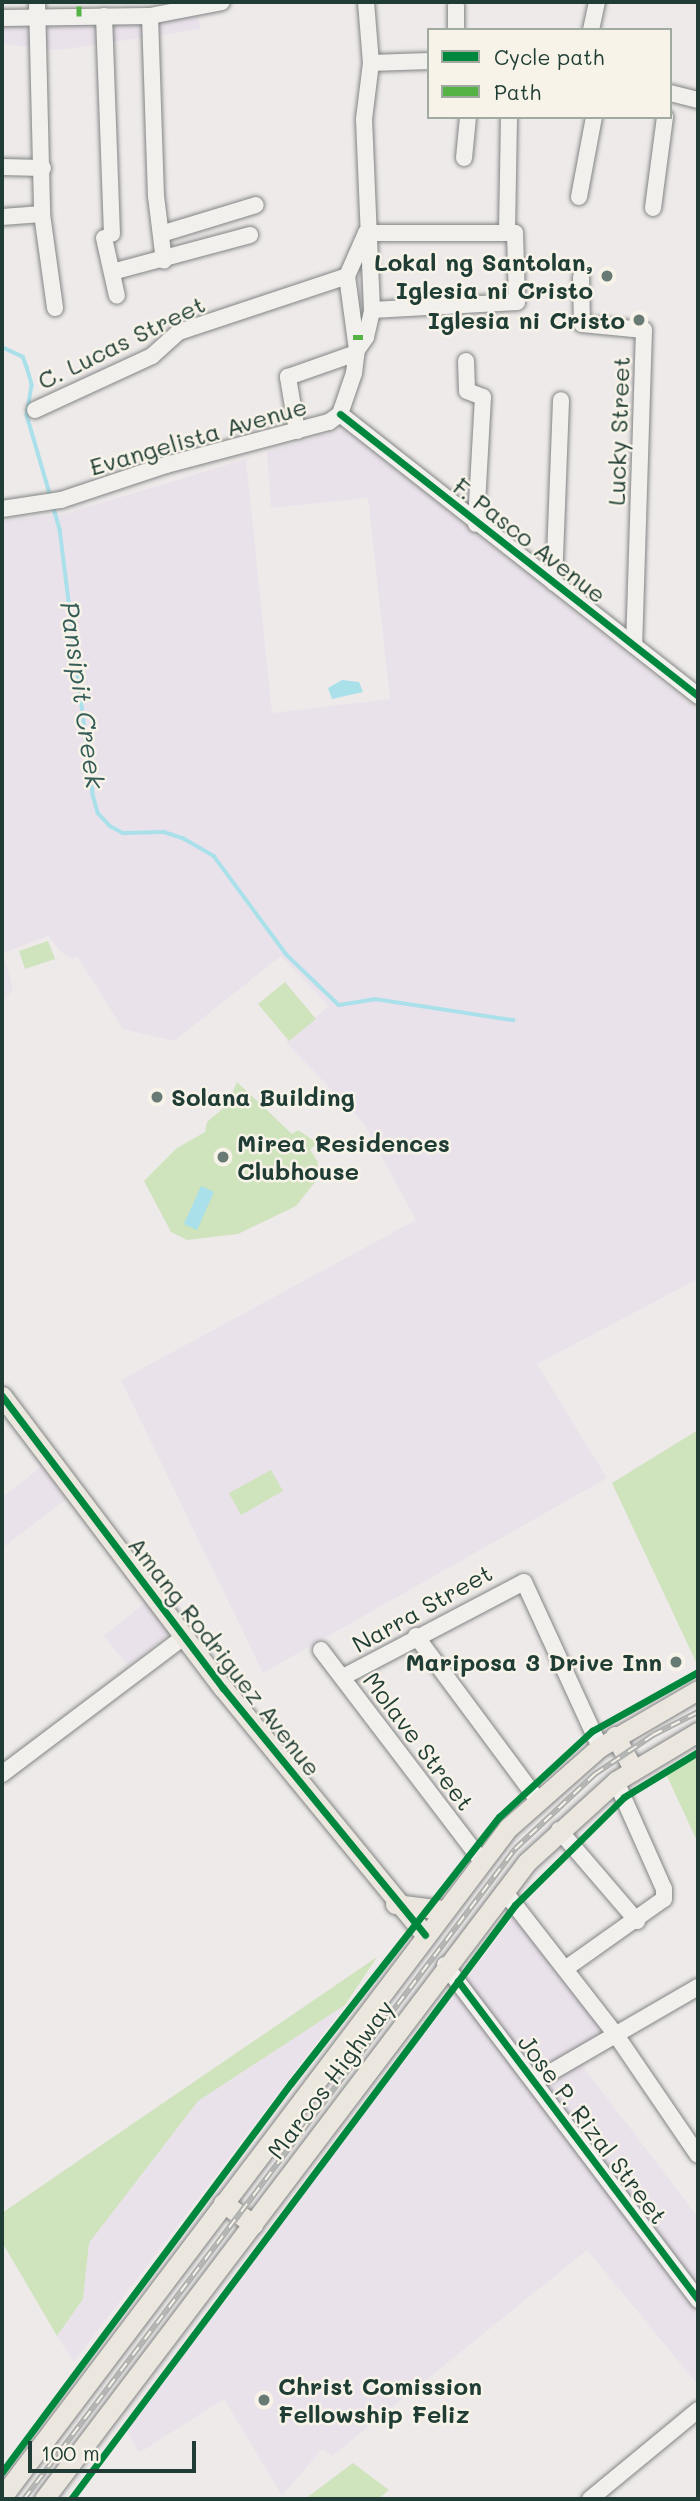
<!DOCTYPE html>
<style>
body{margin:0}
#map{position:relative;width:700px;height:2501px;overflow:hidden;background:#eeeaea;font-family:Mali,sans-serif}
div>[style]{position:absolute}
.built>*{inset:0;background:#eae2eb}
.green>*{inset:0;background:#cfe3bd}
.water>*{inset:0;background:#a9e0ea}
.stream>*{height:3.5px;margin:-1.75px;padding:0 1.75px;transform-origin:1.75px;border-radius:1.75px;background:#a9e0ea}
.roads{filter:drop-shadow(0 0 2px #828584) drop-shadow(0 0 2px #828584)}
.minor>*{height:16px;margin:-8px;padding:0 8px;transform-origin:8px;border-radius:8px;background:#f1f0ed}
.major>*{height:19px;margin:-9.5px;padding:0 9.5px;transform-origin:9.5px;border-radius:9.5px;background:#ebe7df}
.rail>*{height:6px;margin-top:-3px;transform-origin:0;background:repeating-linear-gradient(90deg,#f7f3e8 0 10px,#afb1ae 0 20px);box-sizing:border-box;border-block:2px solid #afb1ae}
.quiet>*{height:5px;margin-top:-2.5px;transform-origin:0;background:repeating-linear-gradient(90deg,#55b346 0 10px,transparent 0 15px)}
.cycleway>*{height:7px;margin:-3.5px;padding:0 3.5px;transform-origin:3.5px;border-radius:3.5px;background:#00873e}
.dots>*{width:19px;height:19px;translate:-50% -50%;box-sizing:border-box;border:4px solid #f7f3e8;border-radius:50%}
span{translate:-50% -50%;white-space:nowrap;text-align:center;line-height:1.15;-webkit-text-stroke:5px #f7f3e8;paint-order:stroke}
.poi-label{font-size:24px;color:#1f3d34;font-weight:700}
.right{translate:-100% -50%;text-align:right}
.left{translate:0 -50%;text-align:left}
.street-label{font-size:24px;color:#1f3d34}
.water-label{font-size:26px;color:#355d58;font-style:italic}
.frame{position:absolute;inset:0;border:4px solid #1f3d34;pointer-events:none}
.legend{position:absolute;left:427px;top:28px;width:245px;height:91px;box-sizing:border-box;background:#f7f3e8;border:2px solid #a1aaa0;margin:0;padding:9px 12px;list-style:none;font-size:21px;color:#1f3d34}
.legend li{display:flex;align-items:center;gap:14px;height:35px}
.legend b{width:35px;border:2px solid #a1aaa0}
.scale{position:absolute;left:28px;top:2441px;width:168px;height:32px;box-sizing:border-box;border:4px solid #1f3d34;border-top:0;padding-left:9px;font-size:21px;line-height:24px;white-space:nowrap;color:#1f3d34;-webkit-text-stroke:5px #f7f3e8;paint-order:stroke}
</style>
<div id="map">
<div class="built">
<i style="clip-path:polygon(194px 4px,201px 29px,60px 50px,2px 44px,2px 11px,112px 13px)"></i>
<i style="clip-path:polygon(344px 429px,698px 710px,698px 1279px,537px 1364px,607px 1478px,263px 1673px,121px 1380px,416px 1220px,364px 1124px,286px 1042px,329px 1006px,281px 956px,174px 1041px,123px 1029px,77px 956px,72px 959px,61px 952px,48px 936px,3px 953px,13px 989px,2px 1003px,2px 521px,65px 514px,246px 459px,272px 713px,390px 699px,368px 498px,271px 508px,267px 452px)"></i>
<i style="clip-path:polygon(41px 1467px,66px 1499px,4px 1547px,2px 1497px)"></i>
<i style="clip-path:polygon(146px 1602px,170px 1633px,128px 1666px,104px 1636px)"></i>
<i style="clip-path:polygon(516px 1913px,609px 2035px,575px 2056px,698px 2217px,698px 2385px,587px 2250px,332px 2456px,322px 2449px,282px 2496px,224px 2399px,139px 2453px,126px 2429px)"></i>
<i style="clip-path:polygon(345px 2005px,74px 2362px,57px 2336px,83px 2299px,89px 2243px,198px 2101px)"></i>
</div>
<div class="green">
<i style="clip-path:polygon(48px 941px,55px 959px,25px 969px,19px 951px)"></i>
<i style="clip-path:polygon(285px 982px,316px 1019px,289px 1041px,258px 1004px)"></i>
<i style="clip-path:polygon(237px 1082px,292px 1134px,298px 1130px,317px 1143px,310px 1150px,318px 1162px,316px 1181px,296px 1206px,238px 1234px,187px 1240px,171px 1232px,144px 1181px,177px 1148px,205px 1132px,207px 1122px,227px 1105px)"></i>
<i style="clip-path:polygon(698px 1430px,698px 1664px,697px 1664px,612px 1483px)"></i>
<i style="clip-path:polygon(271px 1470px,283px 1491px,241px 1515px,229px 1493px)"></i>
<i style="clip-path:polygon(698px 1757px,698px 1843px,666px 1774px)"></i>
<i style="clip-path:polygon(377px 1957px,345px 2005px,198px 2101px,89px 2243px,83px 2299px,57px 2336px,2px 2242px,2px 2213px)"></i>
<i style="clip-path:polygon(353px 2463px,389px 2490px,378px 2499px,305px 2499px)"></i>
</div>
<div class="water">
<i style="clip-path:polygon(342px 680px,359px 682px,363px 692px,332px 699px,328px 688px)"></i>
<i style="clip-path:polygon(201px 1186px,214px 1192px,197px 1230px,184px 1224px)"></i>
</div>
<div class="stream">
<i style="left:2px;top:347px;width:23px;rotate:25deg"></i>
<i style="left:23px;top:357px;width:11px;rotate:68deg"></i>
<i style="left:27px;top:367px;width:19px;rotate:74deg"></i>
<i style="left:32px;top:385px;width:30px;rotate:99deg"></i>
<i style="left:27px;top:415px;width:85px;rotate:73.7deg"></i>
<i style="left:53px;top:505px;width:25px;rotate:74deg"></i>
<i style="left:60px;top:529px;width:268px;rotate:82.9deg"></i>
<i style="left:93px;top:795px;width:19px;rotate:74deg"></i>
<i style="left:98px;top:813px;width:18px;rotate:47deg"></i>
<i style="left:110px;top:826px;width:15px;rotate:28deg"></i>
<i style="left:123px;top:833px;width:41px;rotate:-1.4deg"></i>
<i style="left:164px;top:832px;width:20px;rotate:18deg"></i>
<i style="left:183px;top:838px;width:36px;rotate:30deg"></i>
<i style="left:214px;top:856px;width:123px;rotate:53.6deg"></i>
<i style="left:287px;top:955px;width:72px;rotate:43.9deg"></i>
<i style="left:339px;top:1005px;width:36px;rotate:-9deg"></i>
<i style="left:375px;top:999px;width:140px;rotate:8.7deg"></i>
</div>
<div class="roads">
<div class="minor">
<i style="left:37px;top:2px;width:212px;rotate:88.6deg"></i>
<i style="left:42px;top:214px;width:95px;rotate:82.1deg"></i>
<i style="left:104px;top:16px;width:218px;rotate:87.9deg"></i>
<i style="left:150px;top:16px;width:180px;rotate:88.1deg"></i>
<i style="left:156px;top:196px;width:65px;rotate:83deg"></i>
<i style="left:2px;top:18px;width:148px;rotate:-0.8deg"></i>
<i style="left:150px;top:16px;width:73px;rotate:-11deg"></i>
<i style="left:456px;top:30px;width:24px;rotate:-90deg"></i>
<i style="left:591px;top:30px;width:29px;rotate:-78deg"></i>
<i style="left:371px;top:63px;width:58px;rotate:-2deg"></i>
<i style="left:670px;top:93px;width:29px;rotate:14deg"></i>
<i style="left:464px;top:158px;width:41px;rotate:-84.4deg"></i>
<i style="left:2px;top:167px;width:41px;rotate:1.4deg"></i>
<i style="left:579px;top:197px;width:81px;rotate:-79.4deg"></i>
<i style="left:653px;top:208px;width:92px;rotate:-82.5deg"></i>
<i style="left:2px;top:217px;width:40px;rotate:-4.3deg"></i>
<i style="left:507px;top:232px;width:115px;rotate:-89deg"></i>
<i style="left:366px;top:233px;width:149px"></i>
<i style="left:515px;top:233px;width:69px;rotate:88.3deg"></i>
<i style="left:517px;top:302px;width:145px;rotate:176.8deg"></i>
<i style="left:161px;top:234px;width:99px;rotate:-17deg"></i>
<i style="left:104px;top:238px;width:59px;rotate:77.4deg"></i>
<i style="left:112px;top:272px;width:143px;rotate:-15deg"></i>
<i style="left:581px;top:277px;width:47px;rotate:88.8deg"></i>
<i style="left:582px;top:324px;width:62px;rotate:5.5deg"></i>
<i style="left:644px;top:330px;width:315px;rotate:91.8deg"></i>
<i style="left:357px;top:350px;width:16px;rotate:-55deg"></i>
<i style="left:366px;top:337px;width:28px;rotate:-77deg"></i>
<i style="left:372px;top:310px;width:191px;rotate:-92.4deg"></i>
<i style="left:364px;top:119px;width:56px;rotate:-82.9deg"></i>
<i style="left:371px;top:63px;width:61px;rotate:-94.7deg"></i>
<i style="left:466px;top:361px;width:30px;rotate:88deg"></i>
<i style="left:467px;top:391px;width:17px;rotate:21deg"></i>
<i style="left:483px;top:397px;width:127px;rotate:93.2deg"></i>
<i style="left:35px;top:410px;width:129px;rotate:-24.8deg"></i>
<i style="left:152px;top:356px;width:36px;rotate:-42deg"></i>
<i style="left:179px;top:332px;width:177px;rotate:-18.4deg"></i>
<i style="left:340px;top:414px;width:456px;rotate:38.2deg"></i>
<i style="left:297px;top:431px;width:55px;rotate:-99.5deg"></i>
<i style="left:288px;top:377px;width:72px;rotate:-19.4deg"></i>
<i style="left:2px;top:509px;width:60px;rotate:-8.7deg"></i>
<i style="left:61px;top:500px;width:111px;rotate:-18.4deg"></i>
<i style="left:166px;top:465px;width:169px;rotate:-14.8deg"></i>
<i style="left:329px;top:422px;width:14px;rotate:-36deg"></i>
<i style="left:340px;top:414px;width:43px;rotate:-71.1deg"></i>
<i style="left:354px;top:373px;width:23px;rotate:-83deg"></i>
<i style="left:357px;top:350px;width:75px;rotate:-97.7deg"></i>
<i style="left:347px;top:276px;width:47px;rotate:-66.2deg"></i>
<i style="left:554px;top:583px;width:183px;rotate:-87.8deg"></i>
<i style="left:416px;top:1636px;width:203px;rotate:53.4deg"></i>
<i style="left:321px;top:1650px;width:264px;rotate:52.7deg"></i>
<i style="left:343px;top:1677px;width:204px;rotate:-27.7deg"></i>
<i style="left:524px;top:1582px;width:182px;rotate:65.3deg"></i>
<i style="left:2px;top:1774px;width:229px;rotate:-37deg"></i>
<i style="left:559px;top:1830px;width:120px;rotate:49.4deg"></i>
<i style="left:504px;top:1891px;width:182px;rotate:52.1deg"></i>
<i style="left:616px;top:2035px;width:145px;rotate:55.7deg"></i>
<i style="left:445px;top:1965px;width:420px;rotate:52.9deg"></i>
<i style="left:565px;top:1969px;width:121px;rotate:-35.3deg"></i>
<i style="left:664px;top:1899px;width:10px;rotate:-90deg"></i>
<i style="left:664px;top:1889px;width:118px;rotate:-114deg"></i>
<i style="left:534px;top:2082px;width:190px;rotate:-30.1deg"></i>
<i style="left:590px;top:2499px;width:140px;rotate:-39.5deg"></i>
</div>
<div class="major">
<i style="left:2px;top:1396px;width:366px;rotate:52.9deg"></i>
<i style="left:223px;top:1688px;width:319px;rotate:50.7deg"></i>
<i style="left:615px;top:1736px;width:38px;rotate:61deg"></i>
<i style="left:395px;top:1904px;width:48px;rotate:7.1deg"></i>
<i style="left:223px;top:2203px;width:37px;rotate:35deg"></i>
<i style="left:2px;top:2497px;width:839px;rotate:-52.9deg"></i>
<i style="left:508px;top:1828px;width:123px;rotate:-41.4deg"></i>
<i style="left:600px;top:1747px;width:113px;rotate:-30.2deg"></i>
<i style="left:44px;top:2499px;width:799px;rotate:-52.83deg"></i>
<i style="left:527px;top:1862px;width:120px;rotate:-42.3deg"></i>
<i style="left:616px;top:1781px;width:96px;rotate:-30.9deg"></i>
</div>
</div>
<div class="rail">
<i style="left:24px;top:2499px;width:815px;rotate:-52.93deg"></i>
<i style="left:515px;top:1849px;width:110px;rotate:-43.2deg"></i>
<i style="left:595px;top:1774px;width:70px;rotate:-33.9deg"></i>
<i style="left:653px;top:1735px;width:51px;rotate:-27.1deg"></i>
</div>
<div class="quiet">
<i style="left:79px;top:16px;width:14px;rotate:-90deg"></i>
<i style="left:353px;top:337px;width:13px"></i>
</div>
<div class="cycleway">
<i style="left:340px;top:414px;width:456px;rotate:38.2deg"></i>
<i style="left:2px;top:1396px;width:366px;rotate:52.9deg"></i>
<i style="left:223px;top:1688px;width:319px;rotate:50.7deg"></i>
<i style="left:458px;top:1981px;width:399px;rotate:53deg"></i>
<i style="left:2px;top:2472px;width:485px;rotate:-53.4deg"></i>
<i style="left:291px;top:2083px;width:338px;rotate:-52deg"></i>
<i style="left:499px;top:1817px;width:127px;rotate:-42.8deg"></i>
<i style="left:592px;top:1731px;width:121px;rotate:-29.1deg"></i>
<i style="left:71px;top:2499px;width:742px;rotate:-53.22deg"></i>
<i style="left:515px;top:1905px;width:153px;rotate:-44.7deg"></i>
<i style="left:624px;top:1797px;width:87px;rotate:-31.3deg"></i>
</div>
<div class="dots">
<i style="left:607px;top:276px;background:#677a74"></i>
<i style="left:639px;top:320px;background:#677a74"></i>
<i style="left:157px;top:1097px;background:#677a74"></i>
<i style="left:223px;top:1157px;background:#677a74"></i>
<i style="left:676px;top:1662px;background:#677a74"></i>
<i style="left:264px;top:2400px;background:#677a74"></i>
</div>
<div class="poi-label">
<span class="right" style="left:593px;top:276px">Lokal ng Santolan,<br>Iglesia ni Cristo</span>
<span class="right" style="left:625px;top:320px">Iglesia ni Cristo</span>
<span class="left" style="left:171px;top:1097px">Solana Building</span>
<span class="left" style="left:237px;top:1157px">Mirea Residences<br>Clubhouse</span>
<span class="right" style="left:662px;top:1662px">Mariposa 3 Drive Inn</span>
<span class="left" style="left:278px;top:2400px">Christ Comission<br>Fellowship Feliz</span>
</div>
<div class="street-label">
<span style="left:121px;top:342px;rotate:-26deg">C. Lucas Street</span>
<span style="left:618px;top:431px;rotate:-88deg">Lucky Street</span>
<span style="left:198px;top:436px;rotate:-16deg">Evangelista Avenue</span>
<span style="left:530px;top:540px;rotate:38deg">F. Pasco Avenue</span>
<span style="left:422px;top:1608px;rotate:-29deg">Narra Street</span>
<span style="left:225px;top:1656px;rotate:52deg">Amang Rodriguez Avenue</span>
<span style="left:419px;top:1741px;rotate:53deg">Molave Street</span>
<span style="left:330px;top:2079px;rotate:-53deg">Marcos Highway</span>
<span style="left:593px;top:2129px;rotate:53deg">Jose P. Rizal Street</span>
</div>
<div class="water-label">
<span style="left:82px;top:695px;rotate:82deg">Pansipit Creek</span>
</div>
<div class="frame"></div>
<ul class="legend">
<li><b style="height:9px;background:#00873e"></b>Cycle path</li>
<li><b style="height:9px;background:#55b346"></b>Path</li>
</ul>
<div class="scale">100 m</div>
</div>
